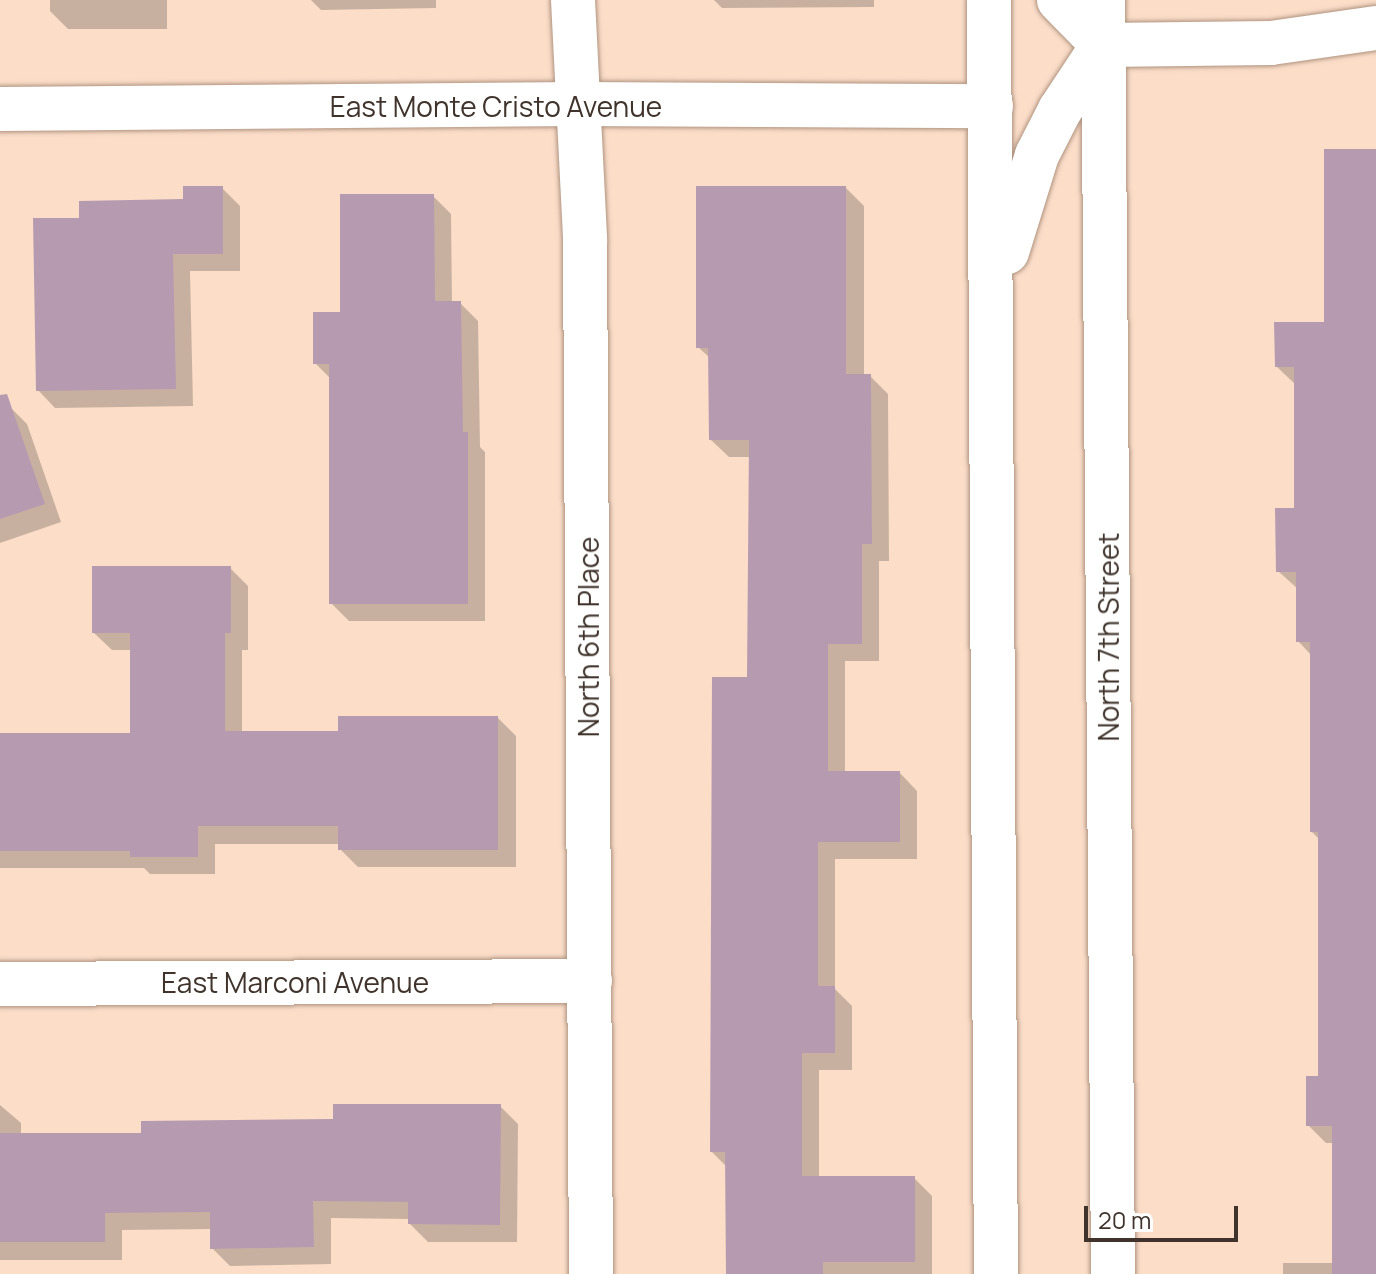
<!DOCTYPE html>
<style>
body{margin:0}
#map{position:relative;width:1376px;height:1274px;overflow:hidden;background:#fbddc8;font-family:Manrope,sans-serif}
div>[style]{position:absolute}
.shadow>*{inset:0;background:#0003}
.building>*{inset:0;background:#b69bb0}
.roads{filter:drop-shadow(0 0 2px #af9480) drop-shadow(0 0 2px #af9480)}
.minor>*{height:44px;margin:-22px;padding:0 22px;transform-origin:22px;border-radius:22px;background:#fff}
.primary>*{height:44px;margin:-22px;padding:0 22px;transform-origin:22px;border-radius:22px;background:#fff}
span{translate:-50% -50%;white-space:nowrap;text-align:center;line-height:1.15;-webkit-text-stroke:6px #fff;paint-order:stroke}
.street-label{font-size:28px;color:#3f332b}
.scale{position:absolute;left:1084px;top:1206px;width:154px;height:36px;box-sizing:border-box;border:4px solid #3f332b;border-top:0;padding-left:10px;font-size:24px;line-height:28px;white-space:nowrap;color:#3f332b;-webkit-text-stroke:6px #fff;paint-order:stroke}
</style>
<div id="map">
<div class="shadow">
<i style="clip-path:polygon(50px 0,167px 0,167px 29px,68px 29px,50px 11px)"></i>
<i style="clip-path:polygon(311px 0,436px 0,436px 8px,321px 10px)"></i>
<i style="clip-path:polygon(714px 0,874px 0,874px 7px,722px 8px)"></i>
<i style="clip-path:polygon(1376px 151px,1376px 1274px,1283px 1274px,1283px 1263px,1334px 1263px,1334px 1143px,1326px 1143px,1308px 1125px,1320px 1078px,1320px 840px,1312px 832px,1312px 656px,1298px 641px,1298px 589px,1278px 571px,1296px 510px,1295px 384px,1277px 367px,1326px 324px)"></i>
<i style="clip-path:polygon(222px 188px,240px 206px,240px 271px,190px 271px,193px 406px,55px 408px,38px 390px,81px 220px,185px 201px)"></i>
<i style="clip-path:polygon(846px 188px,864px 206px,864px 376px,870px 376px,888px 394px,889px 561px,879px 561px,879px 661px,845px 661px,845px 773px,900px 773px,917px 791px,917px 859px,835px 859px,835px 989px,852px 1006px,852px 1070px,819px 1070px,819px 1178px,914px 1178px,932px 1196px,932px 1274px,728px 1274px,727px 1167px,712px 1152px,749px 679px,751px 457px,729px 457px,711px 440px,710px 358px,698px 347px)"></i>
<i style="clip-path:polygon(433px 196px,451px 214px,452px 303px,460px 303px,478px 321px,480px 447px,485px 452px,485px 621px,349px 621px,331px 603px,331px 379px,315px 363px,342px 314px)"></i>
<i style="clip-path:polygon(9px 406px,27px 424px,61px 522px,0 543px,0 409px)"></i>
<i style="clip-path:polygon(230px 568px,248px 586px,248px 650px,242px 650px,242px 733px,340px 733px,498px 718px,516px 736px,516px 867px,358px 867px,340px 849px,340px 844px,215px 844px,215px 874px,150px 874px,144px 868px,0 868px,0 735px,132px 735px,132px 650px,112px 650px,94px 633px)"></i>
<i style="clip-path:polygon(0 1105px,21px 1123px,21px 1135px,143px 1135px,500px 1106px,518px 1124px,517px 1242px,428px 1242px,410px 1224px,410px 1219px,331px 1218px,331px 1264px,230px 1266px,212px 1248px,212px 1229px,122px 1230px,122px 1260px,0 1260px)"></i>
</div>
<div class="building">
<i style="clip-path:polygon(1324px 149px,1376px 149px,1376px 1274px,1332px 1274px,1332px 1126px,1306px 1126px,1306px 1076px,1318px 1076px,1318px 832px,1310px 832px,1310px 642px,1296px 642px,1296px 572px,1276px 572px,1275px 508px,1294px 508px,1294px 367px,1275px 367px,1274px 322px,1324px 322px)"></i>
<i style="clip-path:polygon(183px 186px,223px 186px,223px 254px,173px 254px,176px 389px,36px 391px,33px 218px,79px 218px,79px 201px,183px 199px)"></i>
<i style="clip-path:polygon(696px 186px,846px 186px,846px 374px,871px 374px,872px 544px,862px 544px,862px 644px,828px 644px,828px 771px,900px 771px,900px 842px,818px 842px,818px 986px,835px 986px,835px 1053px,802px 1053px,802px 1176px,915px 1176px,915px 1262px,823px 1262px,823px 1274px,726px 1274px,725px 1152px,710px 1152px,712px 677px,747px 677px,749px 440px,709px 440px,708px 348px,696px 348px)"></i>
<i style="clip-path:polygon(340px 194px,434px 194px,435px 301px,461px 301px,463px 432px,468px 432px,468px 604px,329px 604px,329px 364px,313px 364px,313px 312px,340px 312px)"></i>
<i style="clip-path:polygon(7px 394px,45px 504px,0 519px,0 395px)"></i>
<i style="clip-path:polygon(92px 566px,231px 566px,231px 633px,225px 633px,225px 731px,338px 731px,338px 716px,498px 716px,498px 850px,338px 850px,338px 826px,198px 826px,198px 857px,130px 857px,130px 851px,0 851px,0 733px,130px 733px,130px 633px,92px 633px)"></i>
<i style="clip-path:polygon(333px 1104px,501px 1104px,500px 1225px,408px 1224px,408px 1202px,313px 1201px,314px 1247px,210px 1249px,210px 1212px,105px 1213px,105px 1242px,0 1242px,0 1133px,141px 1133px,141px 1121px,333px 1119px)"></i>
</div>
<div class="roads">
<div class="minor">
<i style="left:573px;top:0;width:240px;rotate:87.1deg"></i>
<i style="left:585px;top:240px;width:1034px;rotate:89.67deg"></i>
<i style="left:1103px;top:45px;width:168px;rotate:-0.7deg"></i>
<i style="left:1271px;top:43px;width:106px;rotate:-8.1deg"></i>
<i style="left:0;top:109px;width:577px;rotate:-0.5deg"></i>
<i style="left:577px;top:104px;width:414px;rotate:0.3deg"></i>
<i style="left:0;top:984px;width:590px;rotate:-0.29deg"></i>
</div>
<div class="primary">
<i style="left:989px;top:0;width:1274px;rotate:89.69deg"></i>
<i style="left:1059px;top:0;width:63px;rotate:45.6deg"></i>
<i style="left:1103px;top:0;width:1274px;rotate:89.55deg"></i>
<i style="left:1007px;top:252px;width:102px;rotate:-72.8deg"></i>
<i style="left:1037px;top:155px;width:51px;rotate:-62.9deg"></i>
<i style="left:1060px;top:110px;width:78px;rotate:-56.5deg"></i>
</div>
</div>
<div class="street-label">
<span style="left:496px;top:106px">East Monte Cristo Avenue</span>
<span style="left:588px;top:637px;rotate:-90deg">North 6th Place</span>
<span style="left:1108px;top:637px;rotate:-90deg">North 7th Street</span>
<span style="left:295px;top:982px">East Marconi Avenue</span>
</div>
<div class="scale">20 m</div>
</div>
